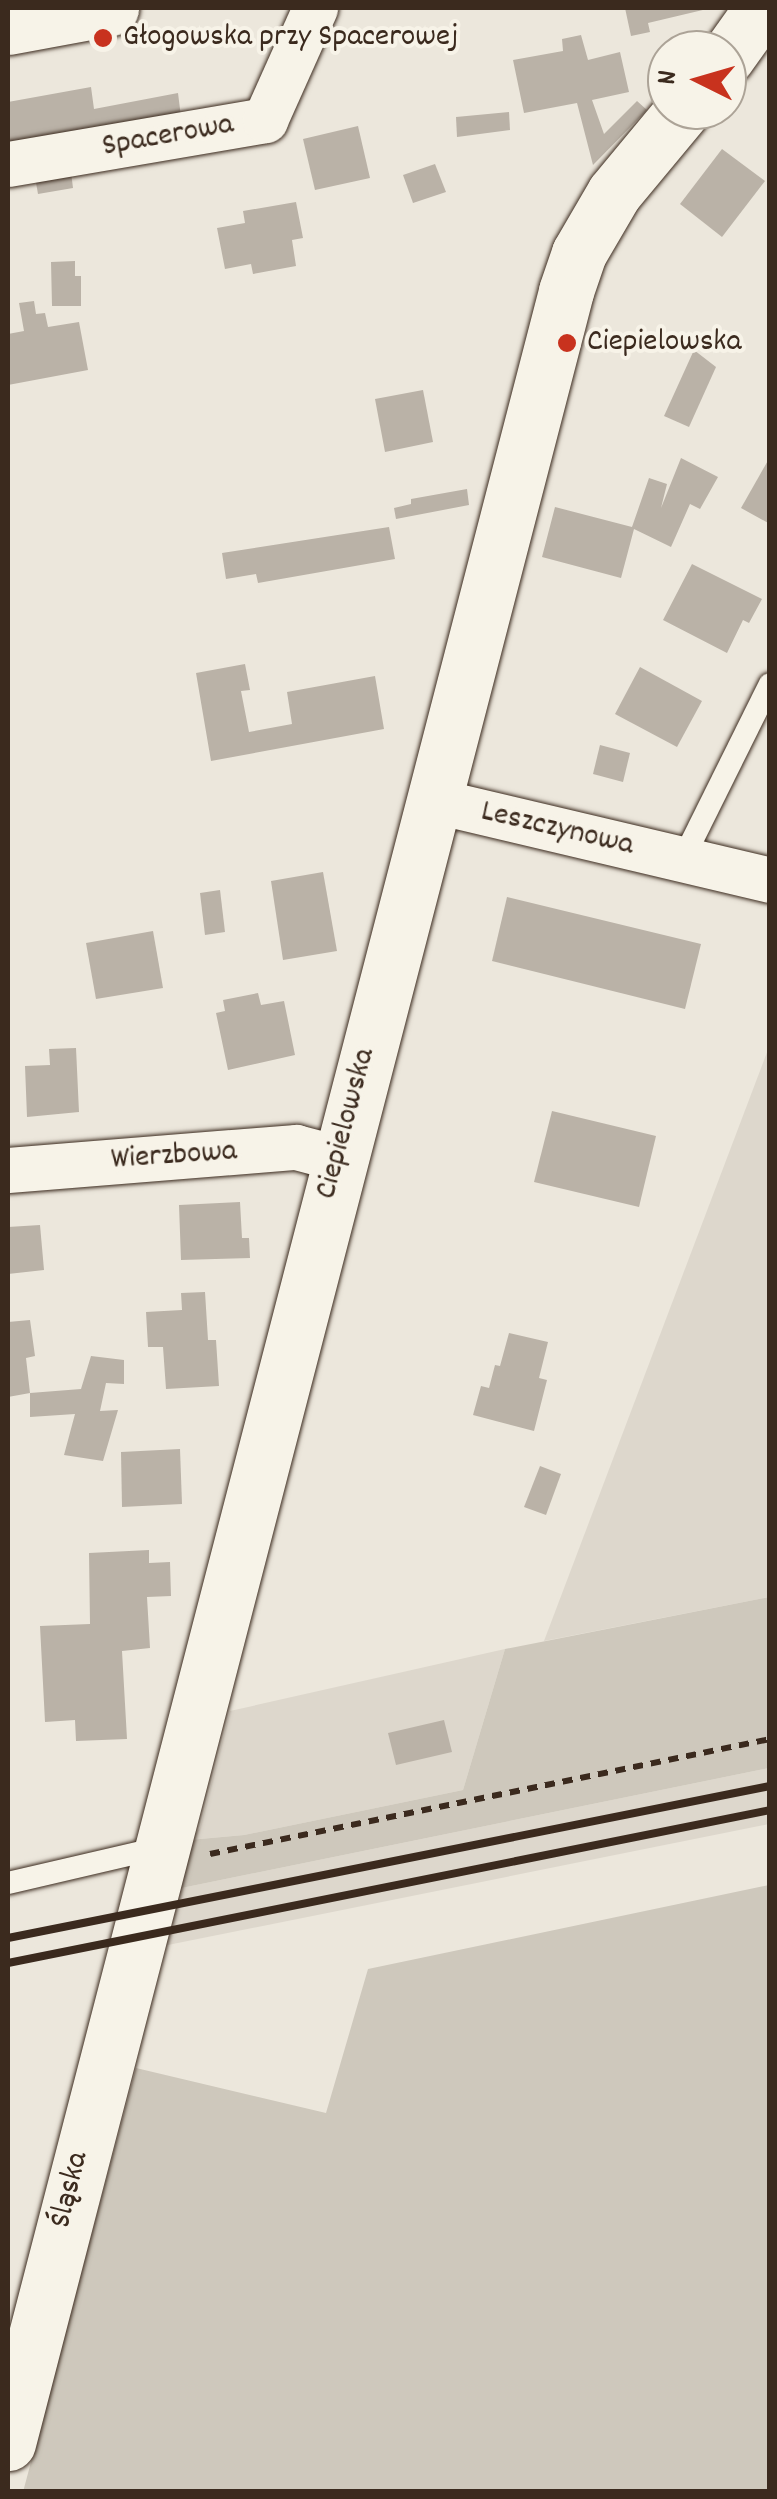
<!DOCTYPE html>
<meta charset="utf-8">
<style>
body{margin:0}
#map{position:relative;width:777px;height:2499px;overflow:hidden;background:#ece7dc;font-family:Dekko,sans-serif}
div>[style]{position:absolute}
.built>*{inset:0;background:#ddd7cc}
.green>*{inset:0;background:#cec8bc}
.building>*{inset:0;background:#bab2a7}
.path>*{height:6px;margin-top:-3px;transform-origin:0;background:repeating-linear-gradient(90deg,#3b2a1e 0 10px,transparent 0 18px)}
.roads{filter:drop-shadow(0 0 2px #3b2a1e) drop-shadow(0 0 2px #3b2a1e)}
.service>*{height:22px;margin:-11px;padding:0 11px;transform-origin:11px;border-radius:11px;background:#f7f3e8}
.minor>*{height:45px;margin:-22.5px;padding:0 22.5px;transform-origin:22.5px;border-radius:22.5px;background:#f7f3e8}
.tertiary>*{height:55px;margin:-27.5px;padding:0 27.5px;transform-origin:27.5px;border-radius:27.5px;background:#f7f3e8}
.rail>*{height:8px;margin:-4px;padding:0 4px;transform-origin:4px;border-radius:4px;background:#3b2a1e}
.dots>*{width:28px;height:28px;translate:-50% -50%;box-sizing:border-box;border:5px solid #f7f3e8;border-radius:50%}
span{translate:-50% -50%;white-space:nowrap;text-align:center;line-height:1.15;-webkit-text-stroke:8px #f7f3e8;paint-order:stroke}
.poi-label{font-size:32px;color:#3b2a1e}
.left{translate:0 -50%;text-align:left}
.street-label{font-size:32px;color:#3b2a1e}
.frame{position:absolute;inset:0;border:10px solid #3b2a1e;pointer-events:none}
.north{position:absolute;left:647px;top:30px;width:100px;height:100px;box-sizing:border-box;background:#f7f3e8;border:2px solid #aca397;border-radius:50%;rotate:275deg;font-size:28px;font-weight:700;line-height:40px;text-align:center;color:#3b2a1e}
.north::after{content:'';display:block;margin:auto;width:35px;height:45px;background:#c8321e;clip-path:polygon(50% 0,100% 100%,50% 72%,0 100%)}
</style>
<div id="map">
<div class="built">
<i style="clip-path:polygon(769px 1047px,769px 1597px,544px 1641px)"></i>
<i style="clip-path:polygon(505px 1649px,463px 1790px,244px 1835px,189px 1840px,200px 1828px,230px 1711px)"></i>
<i style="clip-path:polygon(769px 1768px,769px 1824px,148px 1949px,162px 1892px)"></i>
</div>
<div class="green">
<i style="clip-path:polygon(769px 1597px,769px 1768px,162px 1892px,189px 1840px,244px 1835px,463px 1790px,505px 1649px)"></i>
<i style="clip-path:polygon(769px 1885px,769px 2491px,23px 2492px,136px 2068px,326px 2113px,368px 1969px)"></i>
</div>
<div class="building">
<i style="clip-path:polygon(625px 8px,707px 8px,707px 9px,648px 23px,650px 32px,631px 36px)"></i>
<i style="clip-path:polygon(581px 35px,588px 60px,620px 52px,629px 92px,592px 100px,604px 134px,637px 101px,647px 110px,593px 165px,577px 103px,524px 113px,513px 60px,563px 51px,562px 39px)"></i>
<i style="clip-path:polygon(91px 87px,94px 109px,178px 93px,181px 117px,8px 148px,8px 102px)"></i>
<i style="clip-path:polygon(509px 112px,510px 130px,457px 137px,456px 117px)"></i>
<i style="clip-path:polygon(358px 126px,370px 178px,315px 190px,303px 139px)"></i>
<i style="clip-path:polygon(722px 149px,765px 181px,722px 237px,680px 204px)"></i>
<i style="clip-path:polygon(435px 164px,446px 192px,413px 203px,403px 175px)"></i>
<i style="clip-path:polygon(71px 172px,73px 188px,38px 194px,35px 177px)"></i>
<i style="clip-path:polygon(296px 202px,303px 238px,292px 240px,296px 266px,253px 274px,251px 264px,225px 269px,217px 228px,245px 223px,243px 211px)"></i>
<i style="clip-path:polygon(75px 261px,75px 276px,81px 276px,81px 306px,52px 306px,51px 262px)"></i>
<i style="clip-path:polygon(34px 301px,36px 314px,45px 313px,48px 327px,79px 322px,88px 370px,8px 385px,8px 334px,24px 331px,19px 303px)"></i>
<i style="clip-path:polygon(694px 350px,716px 367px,689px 427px,664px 416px)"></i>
<i style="clip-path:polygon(423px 390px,433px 442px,385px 452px,375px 399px)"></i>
<i style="clip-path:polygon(770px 457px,770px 524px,741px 508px)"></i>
<i style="clip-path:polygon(681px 458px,718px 477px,700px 509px,690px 504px,671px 547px,634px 529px,621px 578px,542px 557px,555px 507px,632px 527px,649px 478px,667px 484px,661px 508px)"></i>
<i style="clip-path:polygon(467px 489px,469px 505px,396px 519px,394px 508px,411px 504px,411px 499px)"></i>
<i style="clip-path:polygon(389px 527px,395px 559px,258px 583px,256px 574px,226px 579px,222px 553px)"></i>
<i style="clip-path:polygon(692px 564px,762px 599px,749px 623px,743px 620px,727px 653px,663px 620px)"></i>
<i style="clip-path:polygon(245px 664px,250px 690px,241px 691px,249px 732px,292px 724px,287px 692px,375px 676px,384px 729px,211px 761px,196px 673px)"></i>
<i style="clip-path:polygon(640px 667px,702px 701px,677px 747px,615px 714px)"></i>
<i style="clip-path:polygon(600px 745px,630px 753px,623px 782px,593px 774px)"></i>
<i style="clip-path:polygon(323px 872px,337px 951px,283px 960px,271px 881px)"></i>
<i style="clip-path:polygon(220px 890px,225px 932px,205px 935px,200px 893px)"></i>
<i style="clip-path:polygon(507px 897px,701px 944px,685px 1009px,492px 961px)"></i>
<i style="clip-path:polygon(153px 931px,163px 988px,96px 999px,86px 943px)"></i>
<i style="clip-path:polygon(258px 993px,261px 1005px,284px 1001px,295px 1055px,228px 1070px,216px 1013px,225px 1011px,223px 1000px)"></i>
<i style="clip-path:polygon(76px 1048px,79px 1112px,27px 1117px,25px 1066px,50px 1065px,49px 1049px)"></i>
<i style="clip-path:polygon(552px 1111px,656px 1136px,639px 1207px,534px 1182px)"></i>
<i style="clip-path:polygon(240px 1202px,242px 1238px,249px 1238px,250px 1258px,181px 1260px,179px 1205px)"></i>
<i style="clip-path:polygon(40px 1225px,44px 1270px,8px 1274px,8px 1227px)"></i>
<i style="clip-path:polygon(205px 1292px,208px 1340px,216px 1340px,219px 1386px,166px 1389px,163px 1347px,148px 1347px,146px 1312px,182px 1310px,181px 1293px)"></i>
<i style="clip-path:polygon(30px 1320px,35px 1356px,26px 1358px,30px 1393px,8px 1397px,8px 1322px)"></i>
<i style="clip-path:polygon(509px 1333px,548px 1342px,539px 1378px,547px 1380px,534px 1431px,473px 1415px,481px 1386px,489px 1388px,495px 1365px,500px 1366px)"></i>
<i style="clip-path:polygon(91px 1356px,124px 1360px,124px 1384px,106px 1383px,100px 1411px,118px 1410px,103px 1461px,64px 1455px,75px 1414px,30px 1417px,30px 1393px,81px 1389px)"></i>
<i style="clip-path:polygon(180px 1449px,182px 1504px,122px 1507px,121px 1452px)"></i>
<i style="clip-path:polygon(540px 1466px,561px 1474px,546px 1515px,524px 1507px)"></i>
<i style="clip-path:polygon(149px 1550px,149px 1563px,170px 1562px,171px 1596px,147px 1597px,150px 1648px,122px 1651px,127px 1739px,76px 1741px,75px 1720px,45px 1722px,40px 1626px,90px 1624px,89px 1553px)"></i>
<i style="clip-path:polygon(444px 1720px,452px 1752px,396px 1765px,388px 1733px)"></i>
</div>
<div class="path">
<i style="left:210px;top:1854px;width:572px;rotate:-11.6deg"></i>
</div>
<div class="roads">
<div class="service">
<i style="left:683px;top:859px;width:195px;rotate:-63.6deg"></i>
<i style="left:8px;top:1883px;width:155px;rotate:-13.1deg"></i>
</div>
<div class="minor">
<i style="left:8px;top:164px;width:261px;rotate:-9.7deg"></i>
<i style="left:265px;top:120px;width:123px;rotate:-65.9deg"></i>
<i style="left:432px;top:800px;width:347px;rotate:13.3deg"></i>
<i style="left:8px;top:1170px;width:289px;rotate:-4.6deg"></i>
<i style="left:296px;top:1147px;width:43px;rotate:14.7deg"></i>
</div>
<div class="tertiary">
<i style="left:8px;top:27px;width:105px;rotate:-10.5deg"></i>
<i style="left:727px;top:57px;width:60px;rotate:-54.5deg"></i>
<i style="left:8px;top:2443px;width:2223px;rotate:-75.46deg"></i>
<i style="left:566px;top:291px;width:40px;rotate:-71.1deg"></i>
<i style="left:579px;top:253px;width:69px;rotate:-59.7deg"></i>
<i style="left:614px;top:193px;width:108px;rotate:-50.3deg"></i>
</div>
</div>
<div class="rail">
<i style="left:8px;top:1938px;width:777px;rotate:-11.28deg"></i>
<i style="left:8px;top:1963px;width:777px;rotate:-11.35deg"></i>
</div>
<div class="dots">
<i style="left:103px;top:38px;background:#c8321e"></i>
<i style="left:567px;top:343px;background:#c8321e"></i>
</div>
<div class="poi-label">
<span class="left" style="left:123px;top:38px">Głogowska przy Spacerowej</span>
<span class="left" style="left:587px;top:343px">Ciepielowska</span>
</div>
<div class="street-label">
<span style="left:168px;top:137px;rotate:-10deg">Spacerowa</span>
<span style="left:557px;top:830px;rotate:13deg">Leszczynowa</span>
<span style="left:347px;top:1124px;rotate:-75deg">Ciepielowska</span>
<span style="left:174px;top:1157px;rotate:-4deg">Wierzbowa</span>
<span style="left:71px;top:2190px;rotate:-76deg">Śląska</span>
</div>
<div class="frame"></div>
<div class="north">N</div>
</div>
